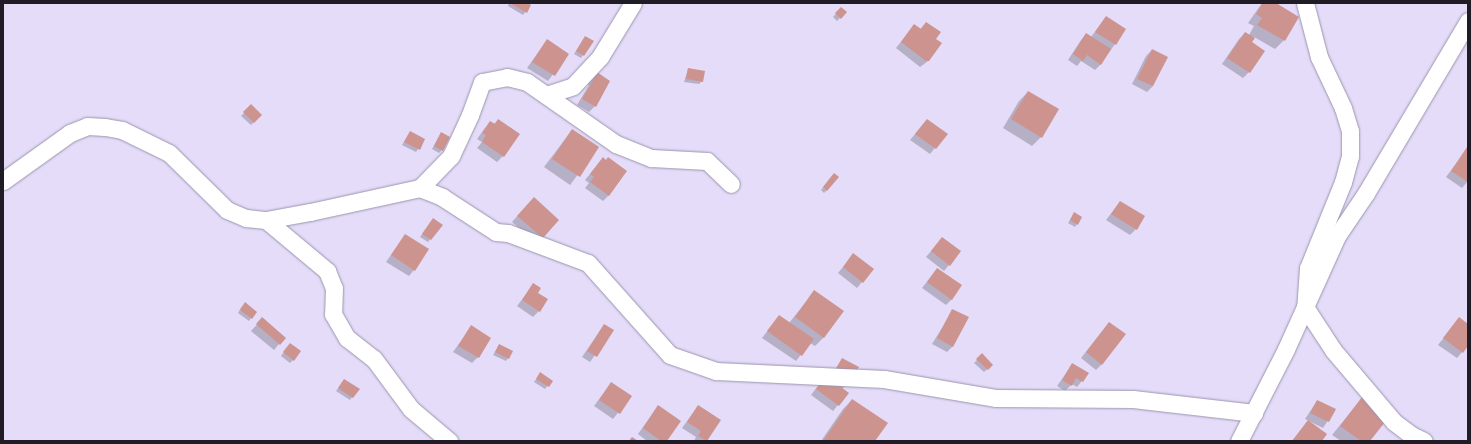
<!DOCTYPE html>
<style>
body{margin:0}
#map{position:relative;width:1471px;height:444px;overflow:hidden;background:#e4dcf8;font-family:Mulish,sans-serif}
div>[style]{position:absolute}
.shadow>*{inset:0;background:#0003}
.building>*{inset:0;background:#cc938f}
.roads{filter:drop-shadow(0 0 1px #9c94ae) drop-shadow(0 0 1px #9c94ae)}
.street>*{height:17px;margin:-8.5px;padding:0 8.5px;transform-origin:8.5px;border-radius:8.5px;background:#fff}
span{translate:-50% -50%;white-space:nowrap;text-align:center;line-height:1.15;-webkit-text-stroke:3px #f0ebfc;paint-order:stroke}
.frame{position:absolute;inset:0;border:4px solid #1f1c26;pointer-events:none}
</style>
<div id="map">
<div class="shadow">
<i style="clip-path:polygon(509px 3px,525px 3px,530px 6px,523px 15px,508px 6px)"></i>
<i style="clip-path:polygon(1262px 3px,1273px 3px,1298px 17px,1284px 40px,1275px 49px,1254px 37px,1250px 43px,1249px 72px,1243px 78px,1222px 64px,1239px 39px,1245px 33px,1249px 35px,1254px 26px,1248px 23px)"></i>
<i style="clip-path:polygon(841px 8px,846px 12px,837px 21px,833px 17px)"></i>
<i style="clip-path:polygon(1106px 17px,1115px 44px,1101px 64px,1095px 70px,1081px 61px,1077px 66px,1068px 60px,1081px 40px,1086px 34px,1091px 37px)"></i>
<i style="clip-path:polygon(926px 23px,934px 39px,928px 61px,920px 67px,896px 48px,914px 25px,920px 29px)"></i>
<i style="clip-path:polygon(585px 37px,583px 55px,581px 58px,574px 54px)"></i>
<i style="clip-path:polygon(547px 40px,568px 54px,548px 81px,527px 68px)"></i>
<i style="clip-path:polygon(1152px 50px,1153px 86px,1147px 92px,1132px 84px,1146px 56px)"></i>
<i style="clip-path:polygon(688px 69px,702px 81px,699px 84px,684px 82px)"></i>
<i style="clip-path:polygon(594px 72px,595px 106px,589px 112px,577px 105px,589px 85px,585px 83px)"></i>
<i style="clip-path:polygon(1028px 92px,1041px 137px,1032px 146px,1003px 128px,1019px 101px)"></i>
<i style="clip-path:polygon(251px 106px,261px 115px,251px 125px,241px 116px)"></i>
<i style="clip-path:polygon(498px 120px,503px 156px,497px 162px,477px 148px,482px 142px,477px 139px,485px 128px,490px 122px,494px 124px)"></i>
<i style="clip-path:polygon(927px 120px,946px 134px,930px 154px,910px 140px)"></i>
<i style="clip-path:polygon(572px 130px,598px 148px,570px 185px,544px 167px)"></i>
<i style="clip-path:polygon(410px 132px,424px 140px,416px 152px,402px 145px)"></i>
<i style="clip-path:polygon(441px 133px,442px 150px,439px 153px,432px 149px)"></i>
<i style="clip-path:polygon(1467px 149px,1468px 181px,1462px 188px,1446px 177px)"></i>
<i style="clip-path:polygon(603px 158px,609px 195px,603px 201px,585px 188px,589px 183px,585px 180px)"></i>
<i style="clip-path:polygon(831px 177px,827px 190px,824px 193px,821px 190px)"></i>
<i style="clip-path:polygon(1120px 202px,1136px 229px,1130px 235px,1106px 220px)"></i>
<i style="clip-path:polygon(528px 204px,558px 220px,537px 243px,512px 222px)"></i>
<i style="clip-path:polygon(1074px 214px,1077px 224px,1075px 227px,1068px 223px)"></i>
<i style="clip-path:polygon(431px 222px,441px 225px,428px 242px,420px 237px)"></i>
<i style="clip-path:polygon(405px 235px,414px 270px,409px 276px,386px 262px)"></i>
<i style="clip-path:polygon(937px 244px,949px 265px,944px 271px,926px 257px)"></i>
<i style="clip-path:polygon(853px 255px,862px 282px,857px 288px,838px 273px)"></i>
<i style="clip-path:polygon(937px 269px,952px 299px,946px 305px,922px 288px)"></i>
<i style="clip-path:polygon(534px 284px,539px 311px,533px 317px,517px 306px)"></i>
<i style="clip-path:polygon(814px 292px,824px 337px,815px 346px,810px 343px,796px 361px,762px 338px,779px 316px,789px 323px)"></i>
<i style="clip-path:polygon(242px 306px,251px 318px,249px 321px,238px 313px)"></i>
<i style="clip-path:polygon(953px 310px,952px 347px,947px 352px,932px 344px)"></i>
<i style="clip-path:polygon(262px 319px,279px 344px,274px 350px,251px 331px)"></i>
<i style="clip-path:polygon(1459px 319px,1468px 325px,1468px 345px,1457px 358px,1438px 345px)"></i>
<i style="clip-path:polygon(1109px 323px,1102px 364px,1096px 370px,1081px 358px)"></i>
<i style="clip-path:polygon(604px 325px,613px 330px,590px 362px,582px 357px)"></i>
<i style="clip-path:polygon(471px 327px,478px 357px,472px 363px,453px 352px)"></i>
<i style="clip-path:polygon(499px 345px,508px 358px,506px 361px,493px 355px)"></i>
<i style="clip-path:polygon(287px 347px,293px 360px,290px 363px,281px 356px)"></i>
<i style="clip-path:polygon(982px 355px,992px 365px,984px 372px,974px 363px)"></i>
<i style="clip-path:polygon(842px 359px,849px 383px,842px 389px,848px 393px,833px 411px,811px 395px,820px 383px,829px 379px)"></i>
<i style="clip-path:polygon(1072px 365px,1082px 381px,1077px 387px,1072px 384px,1065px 391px,1057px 386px)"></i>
<i style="clip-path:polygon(540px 374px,551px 381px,545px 389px,534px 382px)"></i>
<i style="clip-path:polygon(342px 383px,358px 389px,350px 400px,336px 391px)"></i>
<i style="clip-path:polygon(611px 383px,631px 396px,613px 419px,594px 406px)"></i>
<i style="clip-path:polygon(1362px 398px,1369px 441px,1341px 441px,1332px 435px)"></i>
<i style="clip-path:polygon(852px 400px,874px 441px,821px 441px,843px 409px)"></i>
<i style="clip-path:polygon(1317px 401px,1335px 410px,1323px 428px,1309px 421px,1321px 441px,1292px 441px,1309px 421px,1305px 419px)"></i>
<i style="clip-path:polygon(658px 406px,666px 441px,647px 441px,638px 434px)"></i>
<i style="clip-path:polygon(698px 406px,720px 420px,706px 441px,694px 441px,696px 437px,682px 428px)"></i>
</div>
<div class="building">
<i style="clip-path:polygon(510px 3px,527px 3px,531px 5px,527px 13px)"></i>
<i style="clip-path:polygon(1263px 3px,1276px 3px,1299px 17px,1285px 41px,1257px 25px,1262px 18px,1256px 14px)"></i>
<i style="clip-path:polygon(841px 7px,847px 12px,841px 19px,835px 13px)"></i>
<i style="clip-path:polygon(1106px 16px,1126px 29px,1116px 45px,1095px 32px)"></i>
<i style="clip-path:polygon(926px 22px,941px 32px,936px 39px,942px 43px,929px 61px,926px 61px,901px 42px,914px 24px,921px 29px)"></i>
<i style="clip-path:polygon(1245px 32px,1255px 38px,1252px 42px,1265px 51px,1250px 73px,1227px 58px)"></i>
<i style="clip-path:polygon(1086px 33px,1111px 49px,1101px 65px,1087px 55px,1083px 61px,1073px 54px)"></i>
<i style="clip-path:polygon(585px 36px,594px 41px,584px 56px,576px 51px)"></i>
<i style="clip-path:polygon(547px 39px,569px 54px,555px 76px,532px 62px)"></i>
<i style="clip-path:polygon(1152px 49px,1168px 57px,1153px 86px,1137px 79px)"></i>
<i style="clip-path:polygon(688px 68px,705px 71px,703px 82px,686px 79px)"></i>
<i style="clip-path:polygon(594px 70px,610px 81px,596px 107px,582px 99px,594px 79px,590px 77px)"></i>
<i style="clip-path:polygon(1028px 91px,1059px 109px,1042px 138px,1011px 119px)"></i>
<i style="clip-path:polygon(251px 104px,262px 115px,254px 123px,243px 112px)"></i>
<i style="clip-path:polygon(498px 119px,520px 134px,504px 157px,482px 142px,486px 135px,482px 133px,490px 121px,495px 124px)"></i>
<i style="clip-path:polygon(927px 119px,948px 134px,936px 149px,915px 134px)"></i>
<i style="clip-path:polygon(572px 129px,599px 147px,580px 177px,552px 159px)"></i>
<i style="clip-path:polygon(410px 131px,425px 139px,420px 150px,404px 142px)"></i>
<i style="clip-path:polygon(441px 132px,450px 137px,443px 151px,434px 146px)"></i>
<i style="clip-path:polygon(1467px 147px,1468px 148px,1468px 182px,1451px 171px)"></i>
<i style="clip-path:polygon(603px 157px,606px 160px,608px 157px,627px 171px,609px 196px,590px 182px,594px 177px,590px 174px)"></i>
<i style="clip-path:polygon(834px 173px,839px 177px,827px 191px,823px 187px)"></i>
<i style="clip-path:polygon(534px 197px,559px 220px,543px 238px,517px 216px)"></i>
<i style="clip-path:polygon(1120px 201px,1145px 216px,1137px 230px,1111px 214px)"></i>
<i style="clip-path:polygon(1074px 212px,1082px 217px,1078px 225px,1070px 220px)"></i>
<i style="clip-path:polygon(433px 218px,443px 225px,431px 240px,422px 234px)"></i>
<i style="clip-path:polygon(405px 234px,429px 249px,415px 271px,391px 255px)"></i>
<i style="clip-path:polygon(942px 237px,961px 251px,950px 266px,931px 251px)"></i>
<i style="clip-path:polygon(853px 253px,874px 269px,863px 283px,843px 267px)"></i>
<i style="clip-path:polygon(937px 268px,962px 285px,952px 300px,927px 282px)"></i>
<i style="clip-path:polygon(533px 283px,541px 288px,538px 293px,548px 299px,540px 312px,522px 300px)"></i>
<i style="clip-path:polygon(814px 290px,844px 311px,824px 338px,795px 317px)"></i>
<i style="clip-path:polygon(245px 302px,257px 312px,252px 319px,240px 310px)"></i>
<i style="clip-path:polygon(952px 309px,969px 317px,953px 347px,937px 338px)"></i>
<i style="clip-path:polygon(779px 315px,814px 339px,802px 356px,767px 331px)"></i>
<i style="clip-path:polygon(262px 317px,286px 338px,280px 345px,256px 324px)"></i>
<i style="clip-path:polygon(1459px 317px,1468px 324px,1468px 346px,1463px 353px,1443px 338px)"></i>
<i style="clip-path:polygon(1109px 322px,1126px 334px,1102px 365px,1086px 352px)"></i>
<i style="clip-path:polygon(604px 324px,614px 330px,597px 357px,587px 351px)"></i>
<i style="clip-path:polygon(471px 325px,491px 338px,479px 358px,458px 346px)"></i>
<i style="clip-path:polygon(290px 343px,301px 351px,294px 361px,283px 352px)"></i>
<i style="clip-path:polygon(499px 344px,513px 351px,509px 359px,495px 352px)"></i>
<i style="clip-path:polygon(982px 353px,993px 365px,988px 370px,976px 359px)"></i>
<i style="clip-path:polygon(842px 358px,859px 367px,850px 383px,833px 374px)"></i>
<i style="clip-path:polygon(1072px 363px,1089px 373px,1083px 382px,1076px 378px,1072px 386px,1062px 380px)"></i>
<i style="clip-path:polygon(540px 372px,553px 381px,549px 387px,536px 379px)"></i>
<i style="clip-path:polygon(826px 376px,849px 393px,839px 406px,816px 389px)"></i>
<i style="clip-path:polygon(344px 379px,360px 389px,353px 398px,338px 388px)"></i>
<i style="clip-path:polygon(611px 382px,632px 396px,620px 414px,599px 400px)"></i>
<i style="clip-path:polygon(1362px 397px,1389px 417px,1370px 441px,1361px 441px,1340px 426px)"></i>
<i style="clip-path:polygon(852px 399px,888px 423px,875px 441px,823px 441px)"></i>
<i style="clip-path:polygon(1317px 400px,1336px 409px,1329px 422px,1310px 413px)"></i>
<i style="clip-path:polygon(658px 405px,681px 421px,667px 441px,661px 441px,643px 428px)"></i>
<i style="clip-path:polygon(698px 405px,721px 420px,707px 441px,698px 436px,701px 431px,687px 422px)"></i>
<i style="clip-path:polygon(1308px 420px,1327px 434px,1322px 441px,1292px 441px)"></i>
<i style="clip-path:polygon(632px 437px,638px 441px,629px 441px)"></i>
</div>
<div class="roads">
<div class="street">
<i style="left:1305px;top:3px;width:56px;rotate:75.5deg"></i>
<i style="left:1319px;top:57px;width:56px;rotate:64.8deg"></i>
<i style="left:1343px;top:108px;width:24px;rotate:73deg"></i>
<i style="left:1350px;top:131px;width:25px;rotate:90deg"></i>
<i style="left:1350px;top:156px;width:27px;rotate:105deg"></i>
<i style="left:1343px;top:182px;width:93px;rotate:112.1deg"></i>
<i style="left:1308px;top:268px;width:39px;rotate:94deg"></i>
<i style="left:1305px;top:307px;width:51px;rotate:56.9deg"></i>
<i style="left:1333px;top:350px;width:94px;rotate:49.7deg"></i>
<i style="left:1394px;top:422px;width:21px;rotate:37deg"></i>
<i style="left:1411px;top:435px;width:14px;rotate:25deg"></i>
<i style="left:546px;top:95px;width:28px;rotate:-18deg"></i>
<i style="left:573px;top:86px;width:40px;rotate:-47deg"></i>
<i style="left:600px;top:57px;width:63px;rotate:-58.6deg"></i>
<i style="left:3px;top:181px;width:82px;rotate:-35.6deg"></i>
<i style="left:70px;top:133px;width:18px;rotate:-22deg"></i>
<i style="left:87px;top:126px;width:18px;rotate:3deg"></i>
<i style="left:105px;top:127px;width:17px;rotate:10deg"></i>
<i style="left:122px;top:130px;width:52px;rotate:26.1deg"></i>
<i style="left:169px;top:153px;width:81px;rotate:44.5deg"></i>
<i style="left:227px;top:210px;width:21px;rotate:23deg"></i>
<i style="left:246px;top:218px;width:20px;rotate:6deg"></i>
<i style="left:266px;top:220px;width:45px;rotate:-10.3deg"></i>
<i style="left:310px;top:212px;width:113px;rotate:-12.3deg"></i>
<i style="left:420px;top:188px;width:45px;rotate:-45.9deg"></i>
<i style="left:451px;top:156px;width:45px;rotate:-65.1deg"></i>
<i style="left:470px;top:115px;width:35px;rotate:-70deg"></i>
<i style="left:482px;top:82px;width:25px;rotate:-11deg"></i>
<i style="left:507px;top:77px;width:21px;rotate:14deg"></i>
<i style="left:527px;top:82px;width:108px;rotate:34.9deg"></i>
<i style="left:616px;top:144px;width:38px;rotate:22deg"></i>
<i style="left:651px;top:158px;width:56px;rotate:3.1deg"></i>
<i style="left:707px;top:161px;width:33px;rotate:44deg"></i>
<i style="left:420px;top:188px;width:24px;rotate:22deg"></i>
<i style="left:442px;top:197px;width:64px;rotate:32.9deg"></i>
<i style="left:496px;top:232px;width:12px;rotate:5deg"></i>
<i style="left:508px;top:233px;width:85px;rotate:20.6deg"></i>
<i style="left:588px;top:263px;width:123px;rotate:48.3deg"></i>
<i style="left:670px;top:355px;width:49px;rotate:19.2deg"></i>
<i style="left:716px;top:371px;width:168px;rotate:2.7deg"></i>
<i style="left:884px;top:379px;width:114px;rotate:9.6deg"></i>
<i style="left:996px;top:398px;width:137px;rotate:0.4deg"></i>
<i style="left:1133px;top:399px;width:122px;rotate:6.6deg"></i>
<i style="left:266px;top:220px;width:80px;rotate:39.9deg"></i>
<i style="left:327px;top:271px;width:18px;rotate:68deg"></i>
<i style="left:334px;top:288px;width:26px;rotate:92deg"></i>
<i style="left:333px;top:314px;width:28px;rotate:60deg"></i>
<i style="left:347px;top:338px;width:34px;rotate:38deg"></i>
<i style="left:374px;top:359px;width:62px;rotate:53.5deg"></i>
<i style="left:411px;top:409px;width:50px;rotate:40.1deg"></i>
<i style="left:1239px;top:441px;width:103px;rotate:-62.9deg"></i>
<i style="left:1286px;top:349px;width:124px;rotate:-65.7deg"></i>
<i style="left:1337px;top:236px;width:52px;rotate:-56deg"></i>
<i style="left:1366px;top:193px;width:200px;rotate:-59.3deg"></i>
</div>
</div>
<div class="frame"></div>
</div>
